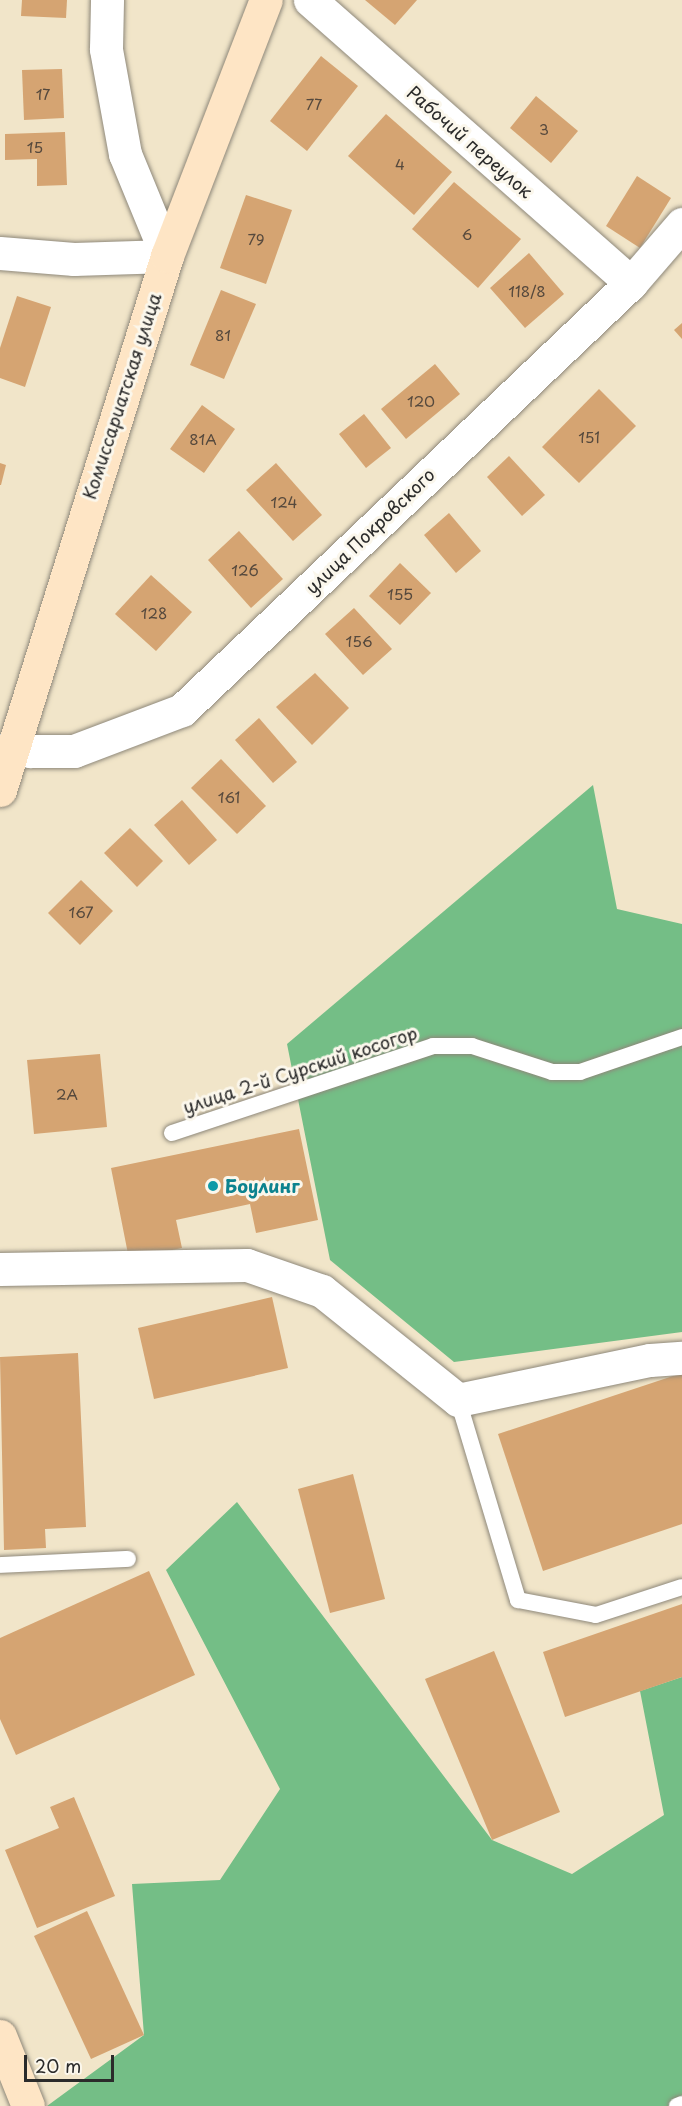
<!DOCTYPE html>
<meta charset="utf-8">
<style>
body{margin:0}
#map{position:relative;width:682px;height:2106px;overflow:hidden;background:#f1e5c9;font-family:"Playpen Sans",sans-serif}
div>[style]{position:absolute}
.forest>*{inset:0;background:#74be86}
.building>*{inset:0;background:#d5a472}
.roads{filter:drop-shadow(0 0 2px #8e887a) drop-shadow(0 0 2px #8e887a)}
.lane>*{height:16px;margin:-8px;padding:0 8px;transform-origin:8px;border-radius:8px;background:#fff}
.street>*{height:33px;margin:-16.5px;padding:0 16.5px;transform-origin:16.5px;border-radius:16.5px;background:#fff}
.secondary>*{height:33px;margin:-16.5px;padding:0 16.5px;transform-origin:16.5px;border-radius:16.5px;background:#fee5c5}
.dots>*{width:16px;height:16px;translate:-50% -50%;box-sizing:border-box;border:3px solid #fbf7ec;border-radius:50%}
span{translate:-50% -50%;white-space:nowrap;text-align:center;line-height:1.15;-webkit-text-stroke:6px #fbf7ec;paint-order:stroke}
.number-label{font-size:15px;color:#56493d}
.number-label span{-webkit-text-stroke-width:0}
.street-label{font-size:18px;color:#2b2b2b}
.culture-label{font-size:18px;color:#0d838f;font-weight:700}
.left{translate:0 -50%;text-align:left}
.scale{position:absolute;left:24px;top:2055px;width:90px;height:27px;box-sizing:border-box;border:3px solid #2b2b2b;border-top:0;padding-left:8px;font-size:18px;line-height:21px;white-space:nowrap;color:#2b2b2b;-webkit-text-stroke:4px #fbf7ec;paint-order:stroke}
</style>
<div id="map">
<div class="forest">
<i style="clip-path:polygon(593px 785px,617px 909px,682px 924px,682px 1332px,454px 1362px,330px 1260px,287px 1044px)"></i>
<i style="clip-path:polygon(237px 1502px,492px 1840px,572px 1874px,664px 1815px,640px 1691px,682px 1677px,682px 2106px,47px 2106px,144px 2035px,132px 1884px,220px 1880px,280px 1789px,166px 1570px)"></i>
</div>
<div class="building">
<i style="clip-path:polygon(22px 0,67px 0,66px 18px,21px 16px)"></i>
<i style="clip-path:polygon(365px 0,417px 0,395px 25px)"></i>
<i style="clip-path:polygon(321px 56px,358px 86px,307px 151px,270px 121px)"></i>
<i style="clip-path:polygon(62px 69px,64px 118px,24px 120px,22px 70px)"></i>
<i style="clip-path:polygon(536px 96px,578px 131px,551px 163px,510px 128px)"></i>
<i style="clip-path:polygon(386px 114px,452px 172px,414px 215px,348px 156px)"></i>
<i style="clip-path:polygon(65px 132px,67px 185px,37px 186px,37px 159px,5px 160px,5px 134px)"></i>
<i style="clip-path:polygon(637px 176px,671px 198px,640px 248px,606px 226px)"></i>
<i style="clip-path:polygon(454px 182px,521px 239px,478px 288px,412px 229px)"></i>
<i style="clip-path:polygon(246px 195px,292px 210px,266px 284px,220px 268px)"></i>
<i style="clip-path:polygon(529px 253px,564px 294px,525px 328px,490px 288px)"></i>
<i style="clip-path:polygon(221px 290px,256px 304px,224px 379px,190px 365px)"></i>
<i style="clip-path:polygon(17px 296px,51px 307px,25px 387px,0 378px,0 348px)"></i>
<i style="clip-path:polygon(682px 323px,682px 339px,674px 330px)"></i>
<i style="clip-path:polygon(435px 364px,460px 394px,406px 439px,381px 409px)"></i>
<i style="clip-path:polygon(599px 389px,636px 426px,579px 483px,542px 447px)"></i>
<i style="clip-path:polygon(202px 405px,235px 429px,204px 473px,170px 449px)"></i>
<i style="clip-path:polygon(364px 414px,391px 448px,366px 468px,339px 434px)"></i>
<i style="clip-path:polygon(509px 456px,545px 495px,522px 516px,487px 477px)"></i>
<i style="clip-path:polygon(0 463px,6px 465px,1px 485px,0 485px)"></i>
<i style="clip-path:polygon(276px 463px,322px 515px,293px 541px,246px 490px)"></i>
<i style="clip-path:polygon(449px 513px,481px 551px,456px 573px,424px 535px)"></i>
<i style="clip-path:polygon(239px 531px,283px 579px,251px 608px,208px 560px)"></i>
<i style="clip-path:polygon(400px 563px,431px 593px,400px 625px,369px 596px)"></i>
<i style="clip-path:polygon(151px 575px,192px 612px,156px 651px,115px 614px)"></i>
<i style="clip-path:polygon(354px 608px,392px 649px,363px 675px,325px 634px)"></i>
<i style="clip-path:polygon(315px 673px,349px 708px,312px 745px,276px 707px)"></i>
<i style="clip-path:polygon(259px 718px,297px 762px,273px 783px,235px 740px)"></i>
<i style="clip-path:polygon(221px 759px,266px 806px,237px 834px,191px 788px)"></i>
<i style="clip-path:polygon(182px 800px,217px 840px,189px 865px,154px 825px)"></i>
<i style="clip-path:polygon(130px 828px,163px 861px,137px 887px,104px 853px)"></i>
<i style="clip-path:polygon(81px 880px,113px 911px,80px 945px,48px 913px)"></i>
<i style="clip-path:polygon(100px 1054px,107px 1127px,34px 1134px,27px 1060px)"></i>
<i style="clip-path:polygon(299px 1129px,318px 1220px,256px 1233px,250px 1204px,176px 1220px,182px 1248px,129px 1259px,111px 1168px)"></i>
<i style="clip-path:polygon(272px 1297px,288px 1368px,154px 1399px,138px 1328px)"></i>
<i style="clip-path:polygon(78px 1353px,86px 1527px,45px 1529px,46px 1548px,4px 1550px,0 1357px)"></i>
<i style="clip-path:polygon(682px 1373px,682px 1524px,543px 1571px,498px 1434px)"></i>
<i style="clip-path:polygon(353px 1474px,385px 1599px,330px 1613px,298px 1489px)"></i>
<i style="clip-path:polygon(149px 1571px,195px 1675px,16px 1755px,0 1719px,0 1638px)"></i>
<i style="clip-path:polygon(682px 1604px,682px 1677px,565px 1717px,543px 1652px)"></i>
<i style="clip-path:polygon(494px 1651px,560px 1812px,492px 1840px,425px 1679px)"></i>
<i style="clip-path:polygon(74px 1797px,115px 1896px,37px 1928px,5px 1850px,59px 1828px,50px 1807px)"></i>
<i style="clip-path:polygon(87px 1911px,144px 2035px,91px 2059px,34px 1936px)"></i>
</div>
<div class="roads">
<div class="lane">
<i style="left:172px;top:1133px;width:275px;rotate:-18.4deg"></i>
<i style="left:433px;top:1046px;width:39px"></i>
<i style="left:472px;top:1046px;width:84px;rotate:18deg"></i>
<i style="left:552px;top:1072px;width:28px"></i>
<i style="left:580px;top:1072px;width:108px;rotate:-18.9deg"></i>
<i style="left:458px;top:1400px;width:209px;rotate:73.3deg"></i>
<i style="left:518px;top:1600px;width:79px;rotate:10.9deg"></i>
<i style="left:596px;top:1615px;width:90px;rotate:-18deg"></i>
<i style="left:0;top:1565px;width:128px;rotate:-2.7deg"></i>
<i style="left:677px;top:2106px;width:5px;rotate:-22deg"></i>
</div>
<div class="street">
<i style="left:310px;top:0;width:428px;rotate:41.4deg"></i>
<i style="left:0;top:253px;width:74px;rotate:4.6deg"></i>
<i style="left:74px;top:259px;width:93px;rotate:-1.8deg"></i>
<i style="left:167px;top:256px;width:110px;rotate:-112.4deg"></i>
<i style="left:125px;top:154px;width:107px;rotate:-100.3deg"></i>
<i style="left:106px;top:49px;width:49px;rotate:-88.8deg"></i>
<i style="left:11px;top:746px;width:20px;rotate:15deg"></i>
<i style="left:30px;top:751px;width:44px"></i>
<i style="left:74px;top:751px;width:116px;rotate:-20.8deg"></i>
<i style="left:182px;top:710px;width:620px;rotate:-43.56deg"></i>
<i style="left:631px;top:283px;width:78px;rotate:-49.2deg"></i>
<i style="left:0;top:1269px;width:247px;rotate:-0.9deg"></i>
<i style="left:247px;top:1265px;width:79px;rotate:19.1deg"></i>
<i style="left:322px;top:1291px;width:174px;rotate:38.7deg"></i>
<i style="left:458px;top:1400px;width:196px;rotate:-11.8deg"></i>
<i style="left:650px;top:1360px;width:32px;rotate:-4deg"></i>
</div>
<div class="secondary">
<i style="left:0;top:790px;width:560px;rotate:-72.63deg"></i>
<i style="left:167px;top:256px;width:274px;rotate:-68.9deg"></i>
<i style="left:0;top:2036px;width:75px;rotate:68.2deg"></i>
</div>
</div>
<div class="dots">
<i style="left:213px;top:1186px;background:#0f9aa8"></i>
</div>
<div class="number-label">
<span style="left:43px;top:94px">17</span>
<span style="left:314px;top:104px">77</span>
<span style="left:544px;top:129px">3</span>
<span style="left:35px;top:147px">15</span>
<span style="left:400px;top:164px">4</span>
<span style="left:467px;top:234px">6</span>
<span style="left:256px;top:239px">79</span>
<span style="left:527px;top:291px">118/8</span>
<span style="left:223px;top:335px">81</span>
<span style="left:421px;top:401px">120</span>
<span style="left:589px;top:437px">151</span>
<span style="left:203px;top:439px">81А</span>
<span style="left:284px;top:502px">124</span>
<span style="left:245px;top:570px">126</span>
<span style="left:400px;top:594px">155</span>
<span style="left:154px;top:613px">128</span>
<span style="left:359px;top:641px">156</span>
<span style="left:229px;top:797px">161</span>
<span style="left:81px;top:912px">167</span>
<span style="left:67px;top:1094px">2А</span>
</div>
<div class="street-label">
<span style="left:470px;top:142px;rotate:41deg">Рабочий переулок</span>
<span style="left:122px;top:396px;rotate:-72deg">Комиссариатская улица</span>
<span style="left:370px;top:531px;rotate:-44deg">улица Покровского</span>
<span style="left:300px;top:1070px;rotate:-18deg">улица 2-й Сурский косогор</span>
</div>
<div class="culture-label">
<span class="left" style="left:225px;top:1186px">Боулинг</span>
</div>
<div class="scale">20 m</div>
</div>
